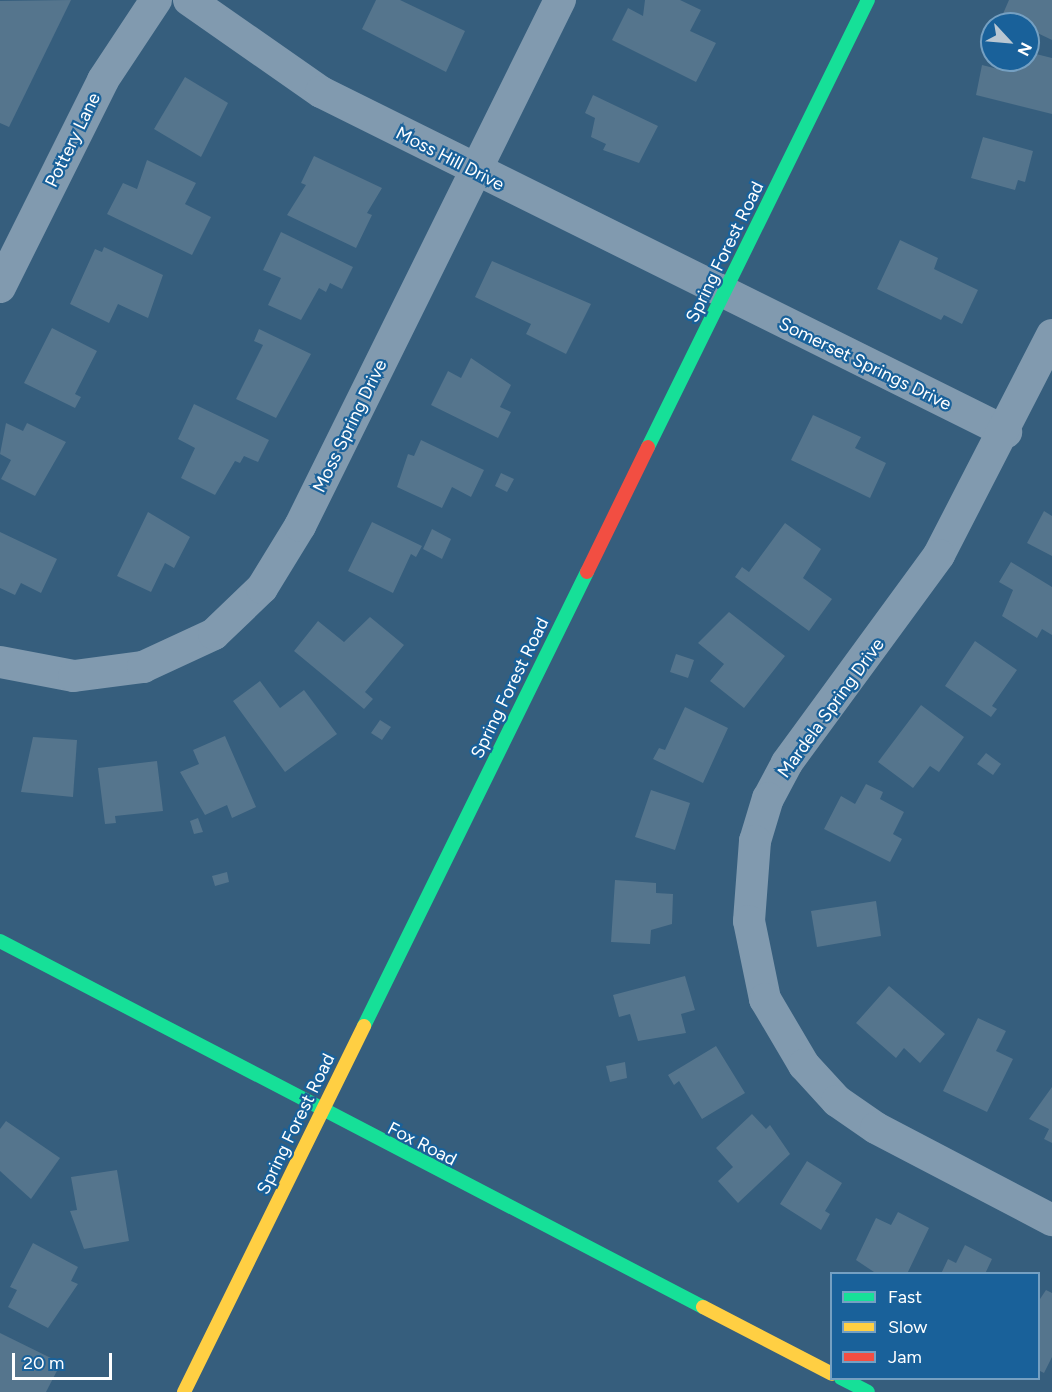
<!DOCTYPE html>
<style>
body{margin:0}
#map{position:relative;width:1052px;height:1392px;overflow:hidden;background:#365e7d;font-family:Figtree,sans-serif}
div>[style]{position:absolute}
.building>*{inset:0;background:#55758d}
.street>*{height:32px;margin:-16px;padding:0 16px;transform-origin:16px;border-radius:16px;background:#819aaf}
.fast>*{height:14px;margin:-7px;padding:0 7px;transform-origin:7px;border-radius:7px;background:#16e098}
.slow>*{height:14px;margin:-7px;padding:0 7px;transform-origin:7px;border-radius:7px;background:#ffcf43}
.jam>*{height:14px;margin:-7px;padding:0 7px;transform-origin:7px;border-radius:7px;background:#f24e42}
span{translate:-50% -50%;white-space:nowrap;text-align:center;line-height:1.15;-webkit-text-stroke:4.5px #19619a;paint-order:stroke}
.street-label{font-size:18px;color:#fff}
.legend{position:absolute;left:830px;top:1272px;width:210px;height:108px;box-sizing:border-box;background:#19619a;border:2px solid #75a0c2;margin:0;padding:8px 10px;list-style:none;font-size:18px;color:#fff}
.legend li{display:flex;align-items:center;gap:12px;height:30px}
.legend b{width:30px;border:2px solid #75a0c2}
.north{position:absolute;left:980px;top:12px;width:60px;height:60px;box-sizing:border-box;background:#19619a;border:2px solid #75a0c2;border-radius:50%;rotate:116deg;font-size:16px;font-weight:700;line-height:24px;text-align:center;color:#fff}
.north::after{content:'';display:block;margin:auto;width:21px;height:27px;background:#b9c7d2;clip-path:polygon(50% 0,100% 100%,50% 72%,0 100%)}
.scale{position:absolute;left:12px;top:1353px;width:100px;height:27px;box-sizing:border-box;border:3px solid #fff;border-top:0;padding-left:8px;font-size:18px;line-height:21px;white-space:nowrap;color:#fff;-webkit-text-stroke:4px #19619a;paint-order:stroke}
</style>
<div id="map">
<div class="building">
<i style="clip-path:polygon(71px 0,9px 127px,0 123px,0 1px)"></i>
<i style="clip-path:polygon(376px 0,400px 0,465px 31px,446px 72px,362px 29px)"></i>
<i style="clip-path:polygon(645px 0,680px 0,701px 10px,690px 31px,716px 43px,696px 82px,612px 40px,628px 8px,643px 16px)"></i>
<i style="clip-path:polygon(1009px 0,1052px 0,1052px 40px,1002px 16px)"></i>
<i style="clip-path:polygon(1028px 52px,1052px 58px,1052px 114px,976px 95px,982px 65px,1002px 70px,1004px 60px,1028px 60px)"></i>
<i style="clip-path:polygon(185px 77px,228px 103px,201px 157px,154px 129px)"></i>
<i style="clip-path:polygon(593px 95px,658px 126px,639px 163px,603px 150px,606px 144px,591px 137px,595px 118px,585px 113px)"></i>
<i style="clip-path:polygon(983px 137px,1033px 151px,1025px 182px,1018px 180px,1015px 190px,971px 178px)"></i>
<i style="clip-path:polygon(314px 156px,382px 188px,367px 213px,372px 215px,356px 248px,287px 215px,306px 185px,301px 183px)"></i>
<i style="clip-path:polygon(147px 160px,196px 183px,185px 204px,211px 217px,192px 255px,107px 214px,123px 183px,137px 189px)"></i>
<i style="clip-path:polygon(281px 232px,353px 267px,342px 289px,330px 283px,326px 292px,319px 288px,301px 320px,268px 305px,281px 278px,263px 270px)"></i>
<i style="clip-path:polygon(900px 240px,938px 258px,934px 269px,978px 290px,962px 324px,944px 315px,941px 320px,877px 289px)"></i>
<i style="clip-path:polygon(104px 247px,163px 275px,148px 318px,118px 304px,109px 323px,70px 304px,95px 249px,102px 252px)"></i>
<i style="clip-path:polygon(492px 261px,591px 304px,566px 354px,526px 334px,531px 324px,475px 297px)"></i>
<i style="clip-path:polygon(52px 328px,97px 351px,75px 394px,81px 397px,75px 408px,24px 383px)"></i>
<i style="clip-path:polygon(259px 329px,311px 354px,276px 418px,236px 399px,263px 345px,254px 341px)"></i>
<i style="clip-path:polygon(471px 358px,511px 385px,500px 407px,511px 412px,498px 438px,431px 405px,448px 371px,461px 378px)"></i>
<i style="clip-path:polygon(194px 404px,269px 440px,258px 462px,244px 456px,240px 463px,235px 461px,215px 495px,181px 478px,195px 448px,178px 439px)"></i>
<i style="clip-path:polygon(813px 415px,861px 437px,855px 448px,886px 463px,870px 498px,791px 460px)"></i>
<i style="clip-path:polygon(6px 423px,23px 431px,27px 423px,66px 442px,35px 496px,1px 479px,11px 460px,0 454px)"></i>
<i style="clip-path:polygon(421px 440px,484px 470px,471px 497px,452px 487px,442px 508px,397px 487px,408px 454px,414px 456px)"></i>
<i style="clip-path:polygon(501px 473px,514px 479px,507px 492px,495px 486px)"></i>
<i style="clip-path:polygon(1044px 511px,1052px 516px,1052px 556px,1027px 543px)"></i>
<i style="clip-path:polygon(148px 512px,190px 537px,174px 568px,165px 563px,151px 592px,117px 576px)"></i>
<i style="clip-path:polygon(372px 522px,422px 546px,416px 557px,411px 554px,393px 593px,348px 571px)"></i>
<i style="clip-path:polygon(785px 523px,821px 549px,803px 578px,832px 599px,809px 631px,735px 577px,742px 567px,749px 572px)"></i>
<i style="clip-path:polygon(432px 529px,451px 539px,442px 559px,423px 549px)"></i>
<i style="clip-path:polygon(0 532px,57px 559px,41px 593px,21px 583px,15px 595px,0 588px)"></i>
<i style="clip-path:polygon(1011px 562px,1052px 587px,1052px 635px,1042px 629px,1037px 638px,1002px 616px,1013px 590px,999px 582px)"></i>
<i style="clip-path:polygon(729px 612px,785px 656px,744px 708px,710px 681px,724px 664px,698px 643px)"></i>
<i style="clip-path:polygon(370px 617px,404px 645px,365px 692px,373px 699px,364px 709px,294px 651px,318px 621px,344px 642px)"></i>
<i style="clip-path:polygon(975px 641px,1017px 670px,992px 706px,997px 709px,991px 717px,945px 686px)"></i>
<i style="clip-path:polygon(676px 654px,694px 660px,688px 678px,670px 672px)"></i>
<i style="clip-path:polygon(260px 681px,280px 708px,304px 690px,337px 734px,285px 772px,233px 701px)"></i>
<i style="clip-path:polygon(921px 705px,964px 737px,939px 772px,930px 766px,913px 788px,878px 762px)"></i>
<i style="clip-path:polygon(685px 707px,728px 728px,703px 783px,653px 759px,659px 748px,665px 750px)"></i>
<i style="clip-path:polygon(380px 720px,391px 727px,382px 740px,371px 733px)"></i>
<i style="clip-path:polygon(225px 736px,256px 807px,232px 818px,227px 805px,205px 815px,180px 772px,199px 764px,193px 750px)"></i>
<i style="clip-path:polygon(33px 737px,77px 740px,73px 797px,21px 792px)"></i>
<i style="clip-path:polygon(986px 753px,1001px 764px,993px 775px,977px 764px)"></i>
<i style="clip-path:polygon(157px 761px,163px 811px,115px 816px,116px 823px,105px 824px,98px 768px)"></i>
<i style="clip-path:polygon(866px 784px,883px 792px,880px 799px,904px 812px,893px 834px,902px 839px,890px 862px,824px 829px,841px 796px,855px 804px)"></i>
<i style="clip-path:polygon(651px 790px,690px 803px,675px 850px,635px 837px)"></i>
<i style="clip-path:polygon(198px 818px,203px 832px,194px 834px,190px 821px)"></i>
<i style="clip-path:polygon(227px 872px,229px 882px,215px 886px,212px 876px)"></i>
<i style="clip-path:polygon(615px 880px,656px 883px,656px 893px,673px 894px,672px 924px,651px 930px,650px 944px,611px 942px)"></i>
<i style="clip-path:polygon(876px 901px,881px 936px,817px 947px,811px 911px)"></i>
<i style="clip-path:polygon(685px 976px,695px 1010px,681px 1014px,686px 1033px,638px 1041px,630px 1014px,619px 1017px,613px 995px)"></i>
<i style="clip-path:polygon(889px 986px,945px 1034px,920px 1063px,904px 1048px,896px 1058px,856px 1023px)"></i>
<i style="clip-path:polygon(978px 1018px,1006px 1031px,996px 1051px,1013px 1059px,987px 1112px,943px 1091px)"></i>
<i style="clip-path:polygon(716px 1046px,745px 1093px,702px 1119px,679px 1081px,674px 1085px,668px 1075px)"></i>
<i style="clip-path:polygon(625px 1062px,627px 1078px,610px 1082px,606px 1066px)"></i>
<i style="clip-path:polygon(1052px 1087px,1052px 1143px,1044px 1139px,1049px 1129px,1029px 1119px)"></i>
<i style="clip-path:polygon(752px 1114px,766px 1129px,770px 1125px,790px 1154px,738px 1203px,718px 1181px,733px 1167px,716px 1148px)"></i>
<i style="clip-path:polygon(6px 1121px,60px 1158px,31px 1199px,0 1171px,0 1129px)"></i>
<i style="clip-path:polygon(807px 1161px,842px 1183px,825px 1211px,830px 1214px,821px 1230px,780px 1204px)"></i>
<i style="clip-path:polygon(117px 1170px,129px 1241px,84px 1249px,70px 1211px,77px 1210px,71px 1177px)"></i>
<i style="clip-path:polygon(898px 1212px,929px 1228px,907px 1274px,877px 1274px,856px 1260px,876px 1218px,891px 1225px)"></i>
<i style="clip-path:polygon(33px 1243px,78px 1267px,71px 1281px,78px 1284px,48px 1328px,8px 1307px,17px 1290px,10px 1287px)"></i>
<i style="clip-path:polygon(965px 1245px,992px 1259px,985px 1274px,941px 1274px,948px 1259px,956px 1263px)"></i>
<i style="clip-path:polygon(1046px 1290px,1052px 1293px,1052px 1357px,1044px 1373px,1038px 1370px,1038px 1302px)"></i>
<i style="clip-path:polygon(0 1333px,61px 1363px,46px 1392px,0 1392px)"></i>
</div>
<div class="street">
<i style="left:189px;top:0;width:161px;rotate:34.9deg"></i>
<i style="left:321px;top:92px;width:765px;rotate:26.4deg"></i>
<i style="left:0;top:287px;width:231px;rotate:-63.5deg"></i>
<i style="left:103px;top:80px;width:96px;rotate:-56.5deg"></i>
<i style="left:1052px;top:335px;width:247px;rotate:117.2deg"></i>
<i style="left:939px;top:555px;width:258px;rotate:126.2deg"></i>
<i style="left:787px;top:763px;width:40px;rotate:118deg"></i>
<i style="left:768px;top:798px;width:45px;rotate:106.8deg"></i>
<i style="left:755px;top:841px;width:80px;rotate:94.3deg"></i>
<i style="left:749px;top:921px;width:80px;rotate:78.4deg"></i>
<i style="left:765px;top:999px;width:77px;rotate:59.4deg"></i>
<i style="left:804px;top:1065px;width:49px;rotate:47.5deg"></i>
<i style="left:837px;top:1101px;width:47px;rotate:34.7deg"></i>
<i style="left:876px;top:1128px;width:199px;rotate:27.6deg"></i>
<i style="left:0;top:662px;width:75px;rotate:10.7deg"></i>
<i style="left:74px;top:676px;width:70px;rotate:-7.4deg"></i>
<i style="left:143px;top:667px;width:78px;rotate:-24.9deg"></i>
<i style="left:214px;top:634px;width:66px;rotate:-43.8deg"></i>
<i style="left:262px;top:588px;width:73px;rotate:-58.5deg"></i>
<i style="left:300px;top:526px;width:587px;rotate:-63.7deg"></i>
</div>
<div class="fast">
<i style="left:648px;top:447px;width:498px;rotate:-63.8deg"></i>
<i style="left:0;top:941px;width:793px;rotate:27.5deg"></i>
<i style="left:364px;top:1026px;width:506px;rotate:-63.84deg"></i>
<i style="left:841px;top:1378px;width:30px;rotate:27deg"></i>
</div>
<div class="slow">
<i style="left:703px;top:1307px;width:145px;rotate:27.4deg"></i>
<i style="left:184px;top:1392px;width:408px;rotate:-63.8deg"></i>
</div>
<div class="jam">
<i style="left:587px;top:572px;width:139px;rotate:-64deg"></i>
</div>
<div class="street-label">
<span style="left:73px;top:140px;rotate:-64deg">Pottery Lane</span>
<span style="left:450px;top:159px;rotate:27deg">Moss Hill Drive</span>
<span style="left:725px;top:252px;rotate:-64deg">Spring Forest Road</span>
<span style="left:865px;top:364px;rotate:26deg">Somerset Springs Drive</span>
<span style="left:350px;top:426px;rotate:-64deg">Moss Spring Drive</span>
<span style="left:510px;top:688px;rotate:-64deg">Spring Forest Road</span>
<span style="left:831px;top:708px;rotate:-54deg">Mardela Spring Drive</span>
<span style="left:296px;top:1124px;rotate:-64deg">Spring Forest Road</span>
<span style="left:422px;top:1144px;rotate:27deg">Fox Road</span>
</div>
<ul class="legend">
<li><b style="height:8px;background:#16e098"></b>Fast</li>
<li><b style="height:8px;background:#ffcf43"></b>Slow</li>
<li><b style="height:8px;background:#f24e42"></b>Jam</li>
</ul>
<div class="north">N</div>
<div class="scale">20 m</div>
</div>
